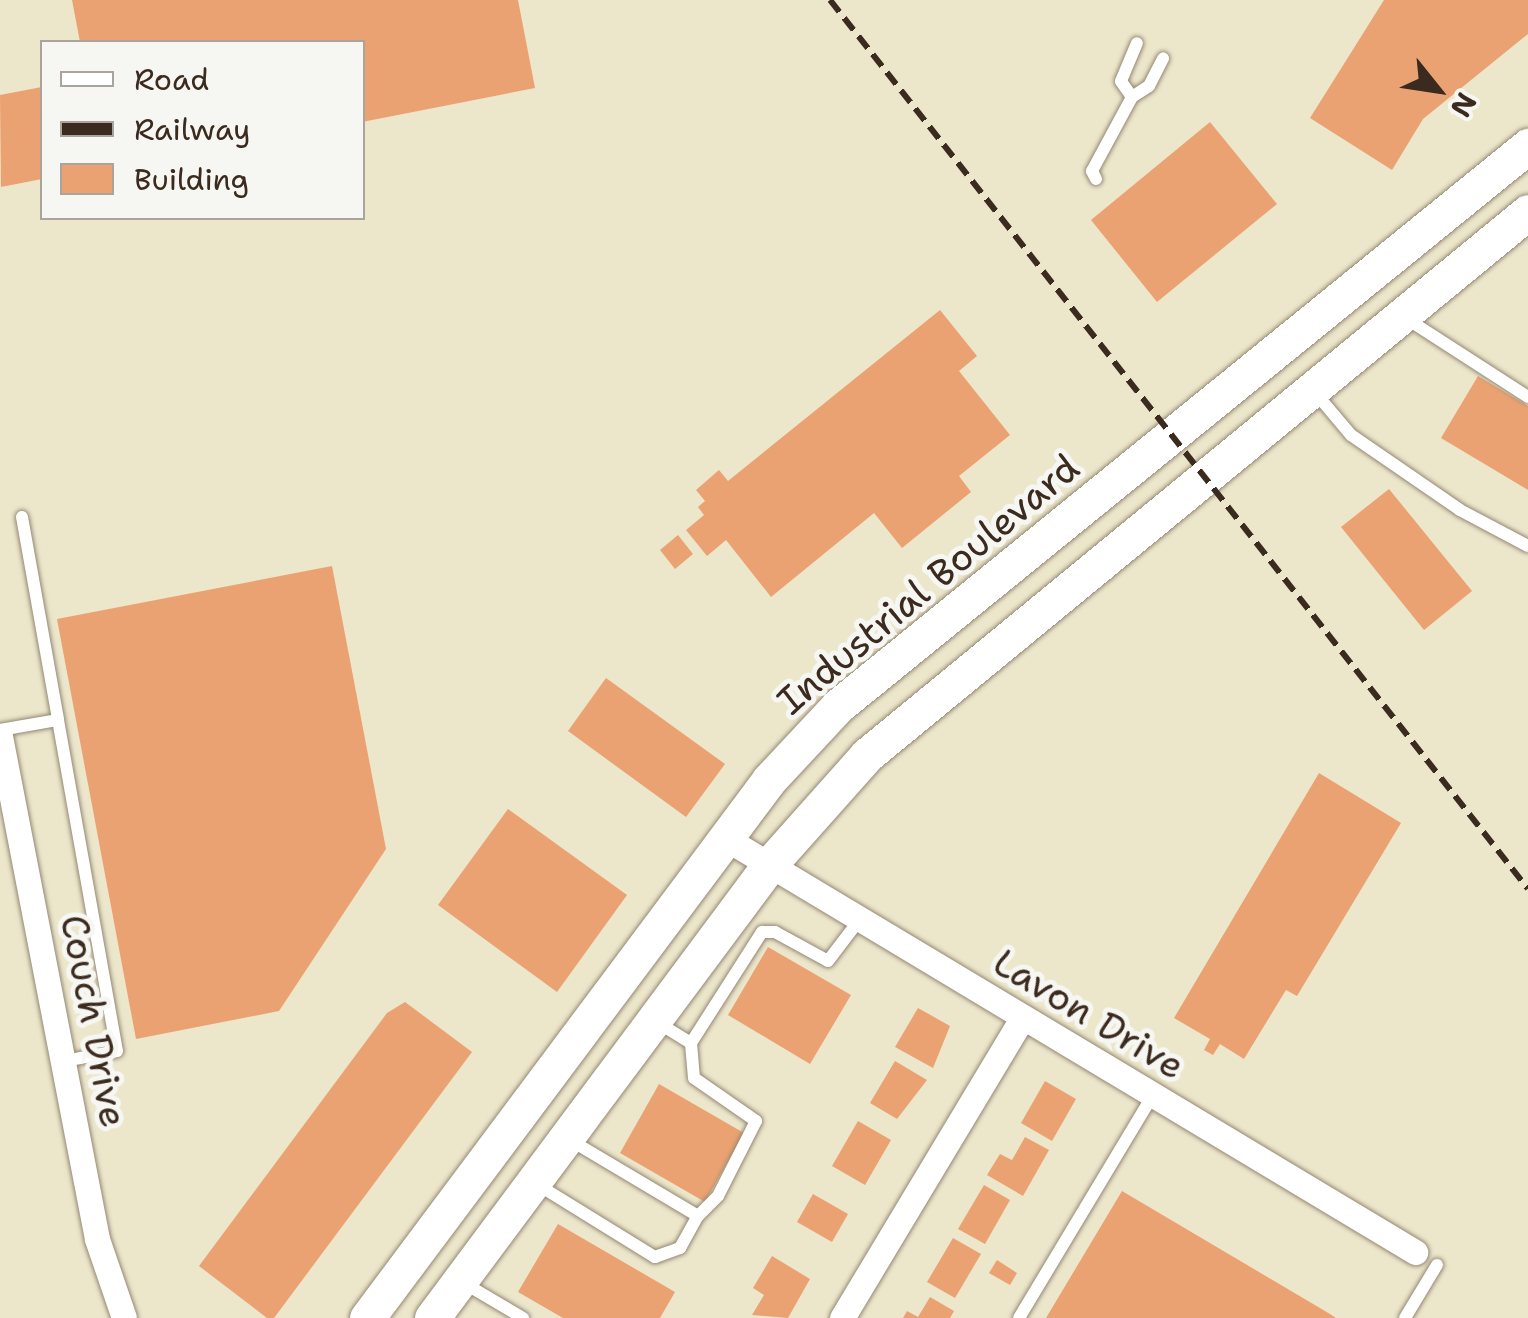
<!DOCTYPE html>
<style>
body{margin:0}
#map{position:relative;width:1528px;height:1318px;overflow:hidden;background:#ece6cb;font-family:"Shantell Sans",sans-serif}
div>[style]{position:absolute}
.building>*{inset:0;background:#eaa272}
.roads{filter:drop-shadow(0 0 2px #948874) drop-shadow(0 0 2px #948874)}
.lane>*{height:12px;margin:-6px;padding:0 6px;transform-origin:6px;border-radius:6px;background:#fff}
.street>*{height:25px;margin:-12.5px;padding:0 12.5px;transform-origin:12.5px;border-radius:12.5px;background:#fff}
.secondary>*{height:35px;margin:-17.5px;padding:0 17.5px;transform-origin:17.5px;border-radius:17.5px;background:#fff}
.rail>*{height:6px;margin-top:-3px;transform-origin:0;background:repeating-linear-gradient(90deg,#3b2a1e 0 15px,transparent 0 23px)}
span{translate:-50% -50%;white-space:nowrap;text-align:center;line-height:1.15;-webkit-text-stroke:10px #f6f6f2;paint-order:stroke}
.street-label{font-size:38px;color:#3b2a1e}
.legend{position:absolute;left:40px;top:40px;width:325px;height:180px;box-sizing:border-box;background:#f6f6f2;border:2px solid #aba49d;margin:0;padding:12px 18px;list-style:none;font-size:30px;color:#3b2a1e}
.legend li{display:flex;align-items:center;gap:20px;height:50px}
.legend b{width:50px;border:2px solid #aba49d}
.north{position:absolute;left:1388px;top:40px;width:100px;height:100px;-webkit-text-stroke:8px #f6f6f2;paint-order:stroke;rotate:120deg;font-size:28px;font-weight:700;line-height:40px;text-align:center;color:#3b2a1e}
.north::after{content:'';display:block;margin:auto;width:35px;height:45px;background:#3b2a1e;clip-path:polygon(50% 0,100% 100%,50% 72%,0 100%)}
</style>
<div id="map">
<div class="building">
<i style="clip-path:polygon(72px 0,518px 0,535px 88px,362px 122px,362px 42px,80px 42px)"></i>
<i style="clip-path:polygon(1384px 0,1528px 0,1528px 34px,1423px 119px,1392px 170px,1310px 118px)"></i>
<i style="clip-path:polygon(42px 87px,42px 179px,1px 187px,0 95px)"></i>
<i style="clip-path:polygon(1210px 122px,1277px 204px,1157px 302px,1091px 220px)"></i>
<i style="clip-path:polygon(940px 310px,977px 356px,959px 371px,1010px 435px,959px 476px,971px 492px,902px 548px,874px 513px,771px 597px,726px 540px,707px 556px,686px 530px,704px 515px,698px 507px,705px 501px,696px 490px,719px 470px,728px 481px)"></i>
<i style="clip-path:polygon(1478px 376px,1528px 406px,1528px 490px,1441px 438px)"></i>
<i style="clip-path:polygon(1389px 489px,1472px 591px,1424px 630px,1341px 527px)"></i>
<i style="clip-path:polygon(678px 535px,693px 554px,675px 569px,660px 550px)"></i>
<i style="clip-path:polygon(332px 566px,386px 849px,279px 1011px,136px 1039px,57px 619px)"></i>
<i style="clip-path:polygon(606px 678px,725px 764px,686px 817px,568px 731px)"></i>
<i style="clip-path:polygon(1319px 773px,1401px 823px,1297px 996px,1286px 990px,1244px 1059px,1220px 1044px,1213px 1055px,1204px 1050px,1210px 1039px,1174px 1018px)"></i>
<i style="clip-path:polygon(508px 809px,627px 895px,557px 992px,438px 905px)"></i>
<i style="clip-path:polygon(768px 947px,851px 995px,810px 1064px,728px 1015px)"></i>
<i style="clip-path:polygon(405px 1002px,472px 1052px,274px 1318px,267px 1318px,199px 1266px,387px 1013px)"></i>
<i style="clip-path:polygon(918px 1008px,950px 1026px,933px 1068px,895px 1047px)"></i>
<i style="clip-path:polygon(895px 1061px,927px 1080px,897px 1119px,870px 1103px)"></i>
<i style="clip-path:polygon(1045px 1081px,1076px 1099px,1052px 1141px,1021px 1123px)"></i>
<i style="clip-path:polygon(659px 1084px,744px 1133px,705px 1202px,620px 1153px)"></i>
<i style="clip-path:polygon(858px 1121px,891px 1140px,865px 1185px,832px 1166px)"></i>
<i style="clip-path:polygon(1025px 1137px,1049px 1150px,1023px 1196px,987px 1175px,1000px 1154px,1012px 1160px)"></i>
<i style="clip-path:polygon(984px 1185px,1010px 1200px,985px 1244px,958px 1229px)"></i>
<i style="clip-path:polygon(1122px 1191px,1330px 1314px,1336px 1318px,1046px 1318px)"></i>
<i style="clip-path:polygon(813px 1194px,848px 1214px,832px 1242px,797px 1222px)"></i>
<i style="clip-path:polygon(558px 1224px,675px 1292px,660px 1318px,563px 1318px,518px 1292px)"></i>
<i style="clip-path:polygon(953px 1238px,981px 1254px,955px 1298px,927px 1282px)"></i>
<i style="clip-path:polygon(772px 1256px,810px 1279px,788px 1318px,752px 1315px,764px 1295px,753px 1288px)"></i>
<i style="clip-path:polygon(997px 1260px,1017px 1273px,1010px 1285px,989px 1273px)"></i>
<i style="clip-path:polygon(930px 1297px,954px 1311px,950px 1318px,903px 1318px,907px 1311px,918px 1317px)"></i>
</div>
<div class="roads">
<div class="lane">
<i style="left:1132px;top:97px;width:19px;rotate:-125deg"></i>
<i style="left:1121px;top:81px;width:41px;rotate:-67.2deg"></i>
<i style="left:1096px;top:179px;width:9px;rotate:-117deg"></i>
<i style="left:1092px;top:171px;width:84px;rotate:-61.6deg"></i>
<i style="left:1132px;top:97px;width:20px;rotate:-33deg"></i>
<i style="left:1149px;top:86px;width:31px;rotate:-63deg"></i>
<i style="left:1404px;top:317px;width:148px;rotate:32.8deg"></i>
<i style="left:1313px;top:390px;width:59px;rotate:49.8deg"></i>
<i style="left:1351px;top:435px;width:132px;rotate:34.5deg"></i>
<i style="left:1460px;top:510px;width:77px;rotate:27.9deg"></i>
<i style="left:22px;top:517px;width:206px;rotate:79.9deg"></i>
<i style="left:0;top:730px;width:59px;rotate:-9.8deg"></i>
<i style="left:58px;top:720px;width:336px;rotate:79.9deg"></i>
<i style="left:117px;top:1051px;width:54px;rotate:169.3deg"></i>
<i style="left:655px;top:1021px;width:42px;rotate:31.4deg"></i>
<i style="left:535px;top:1183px;width:141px;rotate:31.7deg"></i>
<i style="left:655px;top:1257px;width:27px;rotate:-20deg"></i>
<i style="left:680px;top:1248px;width:37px;rotate:-61deg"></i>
<i style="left:698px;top:1216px;width:149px;rotate:-149.3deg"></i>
<i style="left:698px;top:1216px;width:28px;rotate:-45deg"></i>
<i style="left:718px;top:1196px;width:84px;rotate:-63.1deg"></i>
<i style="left:756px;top:1121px;width:75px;rotate:-145.3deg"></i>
<i style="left:694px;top:1078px;width:35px;rotate:-95deg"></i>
<i style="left:691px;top:1043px;width:132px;rotate:-57.4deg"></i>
<i style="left:762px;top:932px;width:13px"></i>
<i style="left:775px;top:932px;width:60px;rotate:28.7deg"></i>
<i style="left:828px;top:961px;width:53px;rotate:-52.7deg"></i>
<i style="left:462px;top:1282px;width:71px;rotate:30.5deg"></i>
<i style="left:1019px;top:1318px;width:258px;rotate:-59deg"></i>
<i style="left:1405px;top:1318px;width:62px;rotate:-58.9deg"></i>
</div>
<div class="street">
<i style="left:0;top:736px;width:512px;rotate:79.08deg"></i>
<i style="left:97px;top:1239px;width:83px;rotate:71.1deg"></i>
<i style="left:725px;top:838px;width:805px;rotate:30.96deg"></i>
<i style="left:842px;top:1318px;width:350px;rotate:-59deg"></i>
</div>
<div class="secondary">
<i style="left:367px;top:1318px;width:672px;rotate:-53.23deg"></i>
<i style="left:769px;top:780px;width:101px;rotate:-47deg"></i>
<i style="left:838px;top:706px;width:889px;rotate:-39.06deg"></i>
<i style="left:432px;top:1318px;width:566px;rotate:-53.33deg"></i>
<i style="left:770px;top:864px;width:146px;rotate:-48.3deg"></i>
<i style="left:867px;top:755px;width:855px;rotate:-39.4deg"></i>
</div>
</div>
<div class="rail">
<i style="left:830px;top:0;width:1130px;rotate:51.86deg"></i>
</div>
<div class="street-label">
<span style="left:928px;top:584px;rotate:-40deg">Industrial Boulevard</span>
<span style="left:1089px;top:1014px;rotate:31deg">Lavon Drive</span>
<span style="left:94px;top:1021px;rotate:79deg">Couch Drive</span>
</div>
<ul class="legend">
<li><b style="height:12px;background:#fff"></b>Road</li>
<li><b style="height:12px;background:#3b2a1e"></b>Railway</li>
<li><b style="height:28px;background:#eaa272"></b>Building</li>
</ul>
<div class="north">N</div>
</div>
